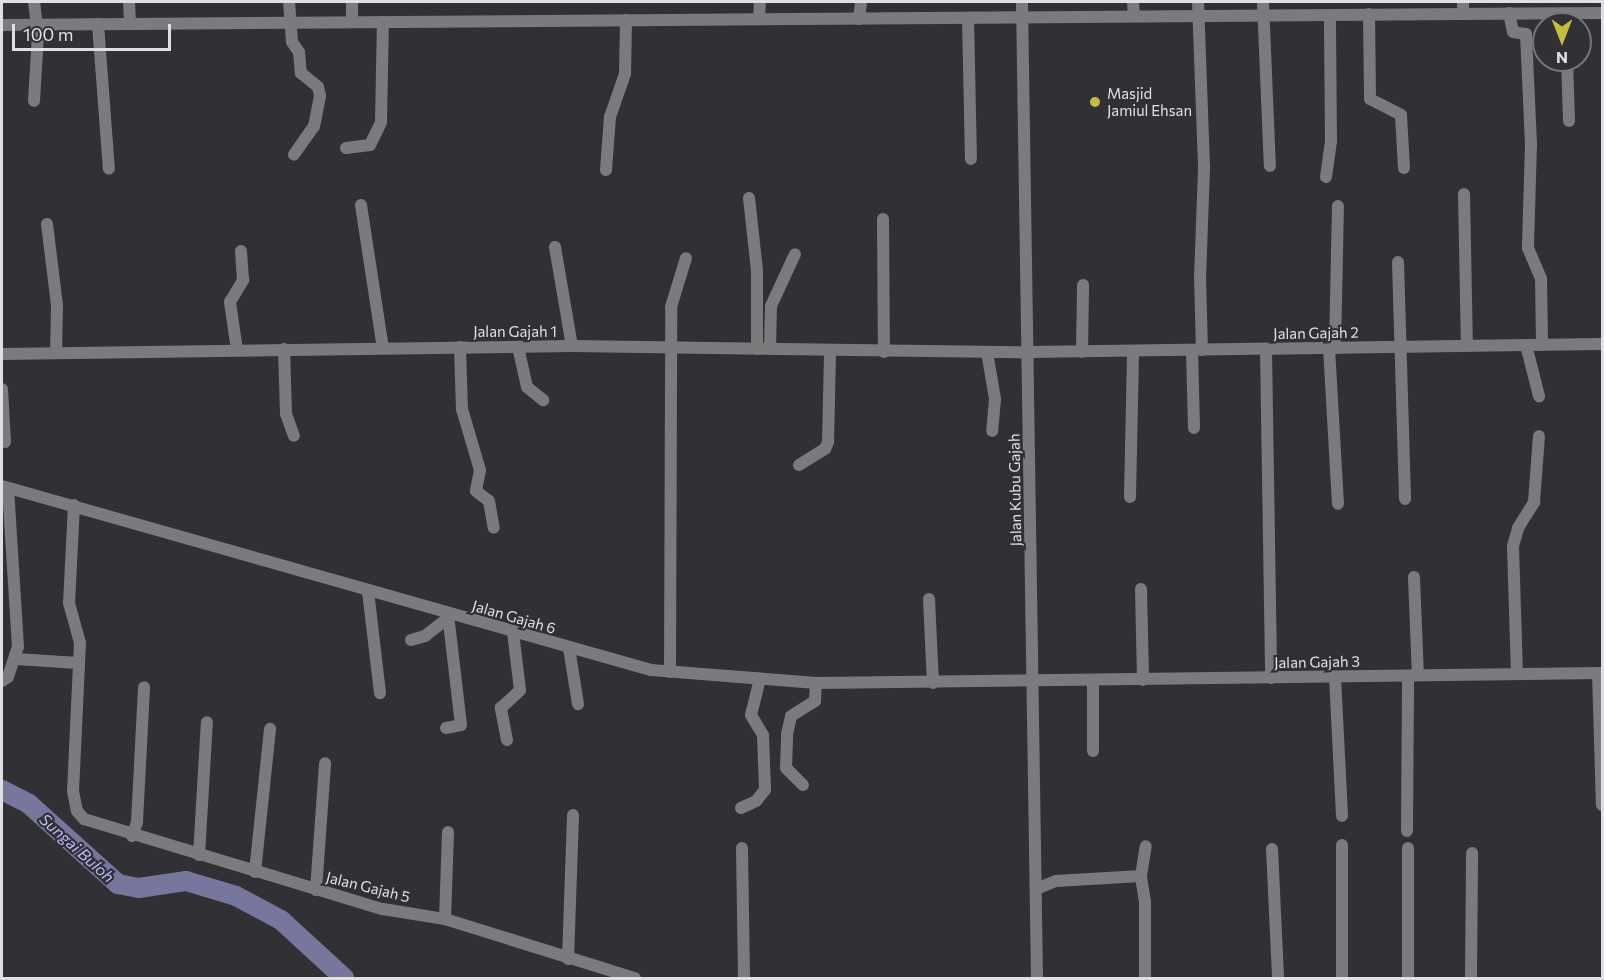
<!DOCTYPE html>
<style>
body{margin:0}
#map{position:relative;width:1604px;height:980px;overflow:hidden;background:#303035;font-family:Commissioner,sans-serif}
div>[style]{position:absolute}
.river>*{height:20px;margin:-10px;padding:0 10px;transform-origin:10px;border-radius:10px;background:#77769c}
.minor>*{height:12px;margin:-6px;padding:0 6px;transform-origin:6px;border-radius:6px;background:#7b7b7e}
.dots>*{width:16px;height:16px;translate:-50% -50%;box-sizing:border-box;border:3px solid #303035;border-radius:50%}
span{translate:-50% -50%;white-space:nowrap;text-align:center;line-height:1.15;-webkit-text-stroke:4.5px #303035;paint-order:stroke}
.poi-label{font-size:15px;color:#e0e0e4}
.left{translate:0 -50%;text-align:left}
.street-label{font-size:15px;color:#e0e0e4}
.water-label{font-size:16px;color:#bdbaf9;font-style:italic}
.frame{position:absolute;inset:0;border:3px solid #e0e0e4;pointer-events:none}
.north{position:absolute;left:1532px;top:12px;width:60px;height:60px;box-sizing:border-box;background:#303035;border:2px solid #76767b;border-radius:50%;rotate:180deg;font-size:16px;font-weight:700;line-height:24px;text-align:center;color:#e0e0e4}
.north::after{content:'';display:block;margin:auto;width:21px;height:27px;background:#c4bd3e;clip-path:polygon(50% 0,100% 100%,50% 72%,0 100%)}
.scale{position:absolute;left:12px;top:24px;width:159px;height:27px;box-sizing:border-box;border:3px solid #e0e0e4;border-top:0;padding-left:8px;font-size:18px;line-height:21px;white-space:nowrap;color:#e0e0e4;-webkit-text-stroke:4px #303035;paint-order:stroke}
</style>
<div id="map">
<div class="river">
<i style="left:2px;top:790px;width:30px;rotate:27deg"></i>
<i style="left:29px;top:804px;width:120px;rotate:42deg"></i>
<i style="left:118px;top:884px;width:21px;rotate:11deg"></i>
<i style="left:139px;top:888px;width:48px;rotate:-8.5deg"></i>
<i style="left:186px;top:881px;width:52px;rotate:16.7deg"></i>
<i style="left:236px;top:896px;width:51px;rotate:28.1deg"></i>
<i style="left:281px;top:920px;width:86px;rotate:42.6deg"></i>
</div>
<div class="minor">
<i style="left:34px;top:2px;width:33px;rotate:83deg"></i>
<i style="left:38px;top:35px;width:66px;rotate:93.5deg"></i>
<i style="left:129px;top:2px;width:22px;rotate:87deg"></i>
<i style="left:289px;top:2px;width:40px;rotate:85.7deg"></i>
<i style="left:292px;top:42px;width:12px;rotate:55deg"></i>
<i style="left:299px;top:52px;width:21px;rotate:85deg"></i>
<i style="left:301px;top:73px;width:22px;rotate:39deg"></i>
<i style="left:318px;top:87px;width:9px;rotate:77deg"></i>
<i style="left:320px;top:96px;width:31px;rotate:101deg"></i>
<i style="left:314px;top:126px;width:35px;rotate:125deg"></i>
<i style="left:1022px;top:2px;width:976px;rotate:89.12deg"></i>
<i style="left:1133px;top:2px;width:14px;rotate:86deg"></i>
<i style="left:1198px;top:2px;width:167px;rotate:87.9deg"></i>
<i style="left:1204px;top:169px;width:107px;rotate:92.1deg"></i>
<i style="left:1200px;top:276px;width:74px;rotate:88.5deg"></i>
<i style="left:1263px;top:2px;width:164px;rotate:87.6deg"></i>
<i style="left:1509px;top:13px;width:19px;rotate:78deg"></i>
<i style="left:1513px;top:32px;width:13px;rotate:9deg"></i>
<i style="left:1526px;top:34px;width:110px;rotate:87.4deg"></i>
<i style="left:1531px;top:144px;width:104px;rotate:91.7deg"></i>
<i style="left:1528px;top:248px;width:33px;rotate:67deg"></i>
<i style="left:1541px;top:278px;width:67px;rotate:89.1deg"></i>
<i style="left:1369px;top:14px;width:85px;rotate:89.3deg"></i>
<i style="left:1370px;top:99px;width:35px;rotate:27deg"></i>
<i style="left:1401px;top:115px;width:53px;rotate:86.8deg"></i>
<i style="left:1463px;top:14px;width:12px;rotate:-90deg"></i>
<i style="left:968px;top:18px;width:141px;rotate:88.8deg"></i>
<i style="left:759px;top:19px;width:17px;rotate:-87deg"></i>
<i style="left:859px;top:19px;width:17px;rotate:-83deg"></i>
<i style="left:352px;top:22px;width:20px;rotate:-90deg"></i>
<i style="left:98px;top:24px;width:145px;rotate:85.7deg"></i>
<i style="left:2px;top:25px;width:1600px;rotate:-0.43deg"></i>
<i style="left:1567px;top:60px;width:61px;rotate:88.1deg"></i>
<i style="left:346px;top:148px;width:24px;rotate:-7deg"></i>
<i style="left:370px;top:145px;width:25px;rotate:-64deg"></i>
<i style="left:381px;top:122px;width:100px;rotate:-88.9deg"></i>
<i style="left:606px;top:170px;width:53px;rotate:-85.7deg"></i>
<i style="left:610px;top:117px;width:46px;rotate:-70.8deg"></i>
<i style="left:625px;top:74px;width:54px;rotate:-88.9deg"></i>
<i style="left:1326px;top:177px;width:36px;rotate:-82deg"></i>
<i style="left:1331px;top:141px;width:126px;rotate:-90.5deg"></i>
<i style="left:1464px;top:194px;width:152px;rotate:88.9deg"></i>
<i style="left:749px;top:198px;width:73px;rotate:83.7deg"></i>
<i style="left:757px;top:271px;width:78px;rotate:90deg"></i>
<i style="left:361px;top:205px;width:145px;rotate:81.3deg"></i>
<i style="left:883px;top:219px;width:133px;rotate:89.6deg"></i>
<i style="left:47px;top:224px;width:83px;rotate:83deg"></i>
<i style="left:57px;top:306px;width:47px;rotate:91.2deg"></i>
<i style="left:555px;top:247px;width:100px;rotate:80.3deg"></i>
<i style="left:1398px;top:262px;width:237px;rotate:88.3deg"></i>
<i style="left:1526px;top:345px;width:53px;rotate:75.7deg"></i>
<i style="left:460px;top:347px;width:62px;rotate:88.2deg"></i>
<i style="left:462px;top:409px;width:64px;rotate:73.6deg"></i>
<i style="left:480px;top:470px;width:21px;rotate:101deg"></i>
<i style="left:476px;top:491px;width:16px;rotate:38deg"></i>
<i style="left:489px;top:501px;width:27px;rotate:80deg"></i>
<i style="left:518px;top:347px;width:41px;rotate:77.3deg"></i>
<i style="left:527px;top:387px;width:21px;rotate:39deg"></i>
<i style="left:1329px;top:348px;width:156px;rotate:86.7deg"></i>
<i style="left:1335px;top:348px;width:142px;rotate:-88.8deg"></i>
<i style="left:284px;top:349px;width:65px;rotate:88.2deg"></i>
<i style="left:286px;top:414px;width:23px;rotate:70deg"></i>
<i style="left:770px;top:349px;width:43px;rotate:-88.7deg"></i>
<i style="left:771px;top:306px;width:57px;rotate:-65.2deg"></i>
<i style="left:1266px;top:349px;width:329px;rotate:89.1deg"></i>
<i style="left:237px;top:350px;width:49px;rotate:-98.3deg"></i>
<i style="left:230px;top:302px;width:26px;rotate:-59deg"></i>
<i style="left:243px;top:280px;width:29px;rotate:-94deg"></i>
<i style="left:1192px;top:350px;width:78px;rotate:88.5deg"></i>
<i style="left:987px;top:352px;width:48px;rotate:80.3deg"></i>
<i style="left:995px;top:399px;width:32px;rotate:95deg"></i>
<i style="left:1082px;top:352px;width:67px;rotate:-89.1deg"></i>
<i style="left:2px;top:354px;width:570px;rotate:-0.8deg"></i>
<i style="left:572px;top:346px;width:457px;rotate:0.8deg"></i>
<i style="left:1029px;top:352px;width:573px;rotate:-0.8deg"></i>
<i style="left:2px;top:389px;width:53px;rotate:86.8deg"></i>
<i style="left:799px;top:465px;width:31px;rotate:-32deg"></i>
<i style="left:825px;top:449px;width:8px;rotate:-67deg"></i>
<i style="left:828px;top:442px;width:91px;rotate:-88.7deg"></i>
<i style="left:2px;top:486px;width:675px;rotate:15.83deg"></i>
<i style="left:651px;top:670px;width:166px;rotate:4.5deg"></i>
<i style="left:816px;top:683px;width:786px;rotate:-0.73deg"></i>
<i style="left:1130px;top:497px;width:146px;rotate:-88.8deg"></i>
<i style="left:74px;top:505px;width:98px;rotate:92.9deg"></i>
<i style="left:69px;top:603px;width:41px;rotate:74.6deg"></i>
<i style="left:80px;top:643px;width:148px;rotate:92.7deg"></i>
<i style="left:73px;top:791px;width:20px;rotate:79deg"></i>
<i style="left:77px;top:811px;width:11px;rotate:49deg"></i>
<i style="left:84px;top:819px;width:312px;rotate:16.8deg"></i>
<i style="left:383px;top:909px;width:63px;rotate:9.2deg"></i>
<i style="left:445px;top:919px;width:199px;rotate:17.3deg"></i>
<i style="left:1414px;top:577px;width:98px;rotate:87.7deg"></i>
<i style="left:1141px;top:589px;width:91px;rotate:88.7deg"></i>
<i style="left:368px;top:591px;width:103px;rotate:83.3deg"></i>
<i style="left:929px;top:599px;width:84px;rotate:87.3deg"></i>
<i style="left:411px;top:640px;width:15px;rotate:-16deg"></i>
<i style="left:425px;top:636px;width:28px;rotate:-38deg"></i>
<i style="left:569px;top:648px;width:57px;rotate:80.9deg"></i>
<i style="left:16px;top:659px;width:62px;rotate:3.7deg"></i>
<i style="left:670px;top:672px;width:365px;rotate:-89.8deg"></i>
<i style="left:671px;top:307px;width:51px;rotate:-73deg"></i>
<i style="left:1598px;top:673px;width:132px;rotate:88.3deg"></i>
<i style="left:1517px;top:674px;width:128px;rotate:-91.8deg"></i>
<i style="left:1513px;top:546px;width:19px;rotate:-74deg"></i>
<i style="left:1518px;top:528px;width:31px;rotate:-58deg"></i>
<i style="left:1534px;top:502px;width:66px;rotate:-85.7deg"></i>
<i style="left:1335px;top:677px;width:139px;rotate:87.1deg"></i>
<i style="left:2px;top:681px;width:7px;rotate:-34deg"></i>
<i style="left:8px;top:677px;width:32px;rotate:-72deg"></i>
<i style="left:18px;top:647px;width:159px;rotate:-93.6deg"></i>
<i style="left:446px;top:728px;width:15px;rotate:-11deg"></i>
<i style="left:461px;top:725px;width:112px;rotate:-96.7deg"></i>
<i style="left:507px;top:740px;width:33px;rotate:-101deg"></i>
<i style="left:501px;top:708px;width:26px;rotate:-43deg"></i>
<i style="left:520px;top:690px;width:58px;rotate:-96.9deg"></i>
<i style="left:1093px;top:751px;width:70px;rotate:-90deg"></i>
<i style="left:803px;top:785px;width:24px;rotate:-135deg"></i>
<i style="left:786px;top:768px;width:34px;rotate:-88deg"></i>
<i style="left:787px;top:734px;width:18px;rotate:-77deg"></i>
<i style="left:791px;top:716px;width:28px;rotate:-32deg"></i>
<i style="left:815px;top:701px;width:18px;rotate:-87deg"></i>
<i style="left:741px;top:808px;width:17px;rotate:-25deg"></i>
<i style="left:756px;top:801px;width:14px;rotate:-51deg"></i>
<i style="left:765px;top:790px;width:55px;rotate:-92.1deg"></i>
<i style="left:763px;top:735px;width:23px;rotate:-121deg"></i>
<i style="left:751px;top:715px;width:36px;rotate:-76deg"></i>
<i style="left:1407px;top:831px;width:155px;rotate:-89.6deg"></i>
<i style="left:132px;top:836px;width:15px;rotate:-70deg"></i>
<i style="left:137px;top:822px;width:135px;rotate:-87deg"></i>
<i style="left:1342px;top:845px;width:133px;rotate:90deg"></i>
<i style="left:742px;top:848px;width:130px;rotate:89.1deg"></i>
<i style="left:1408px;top:848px;width:130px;rotate:90deg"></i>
<i style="left:1272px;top:849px;width:129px;rotate:87.3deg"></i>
<i style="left:199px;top:855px;width:133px;rotate:-86.6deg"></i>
<i style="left:255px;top:872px;width:144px;rotate:-84deg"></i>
<i style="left:1036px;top:889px;width:22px;rotate:-22deg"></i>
<i style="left:1056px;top:881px;width:85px;rotate:-3.4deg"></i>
<i style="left:316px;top:890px;width:127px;rotate:-85.9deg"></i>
<i style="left:445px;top:919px;width:87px;rotate:-88deg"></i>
<i style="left:568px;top:959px;width:144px;rotate:-88deg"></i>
<i style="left:1145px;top:978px;width:76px;rotate:-90deg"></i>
<i style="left:1145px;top:902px;width:26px;rotate:-99deg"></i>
<i style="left:1141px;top:876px;width:30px;rotate:-81deg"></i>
<i style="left:1471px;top:978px;width:125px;rotate:-89.5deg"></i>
</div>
<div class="dots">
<i style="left:1095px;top:102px;background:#c4bd3e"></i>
</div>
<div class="poi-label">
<span class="left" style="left:1107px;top:102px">Masjid<br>Jamiul Ehsan</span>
</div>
<div class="street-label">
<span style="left:515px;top:332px">Jalan Gajah 1</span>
<span style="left:1316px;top:333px;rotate:-1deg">Jalan Gajah 2</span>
<span style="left:1015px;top:490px;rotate:-91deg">Jalan Kubu Gajah</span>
<span style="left:514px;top:617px;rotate:16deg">Jalan Gajah 6</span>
<span style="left:1317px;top:662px;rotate:-1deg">Jalan Gajah 3</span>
<span style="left:368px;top:887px;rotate:14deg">Jalan Gajah 5</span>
</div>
<div class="water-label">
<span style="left:77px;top:848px;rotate:42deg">Sungai Buloh</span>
</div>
<div class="frame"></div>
<div class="north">N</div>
<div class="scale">100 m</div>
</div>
